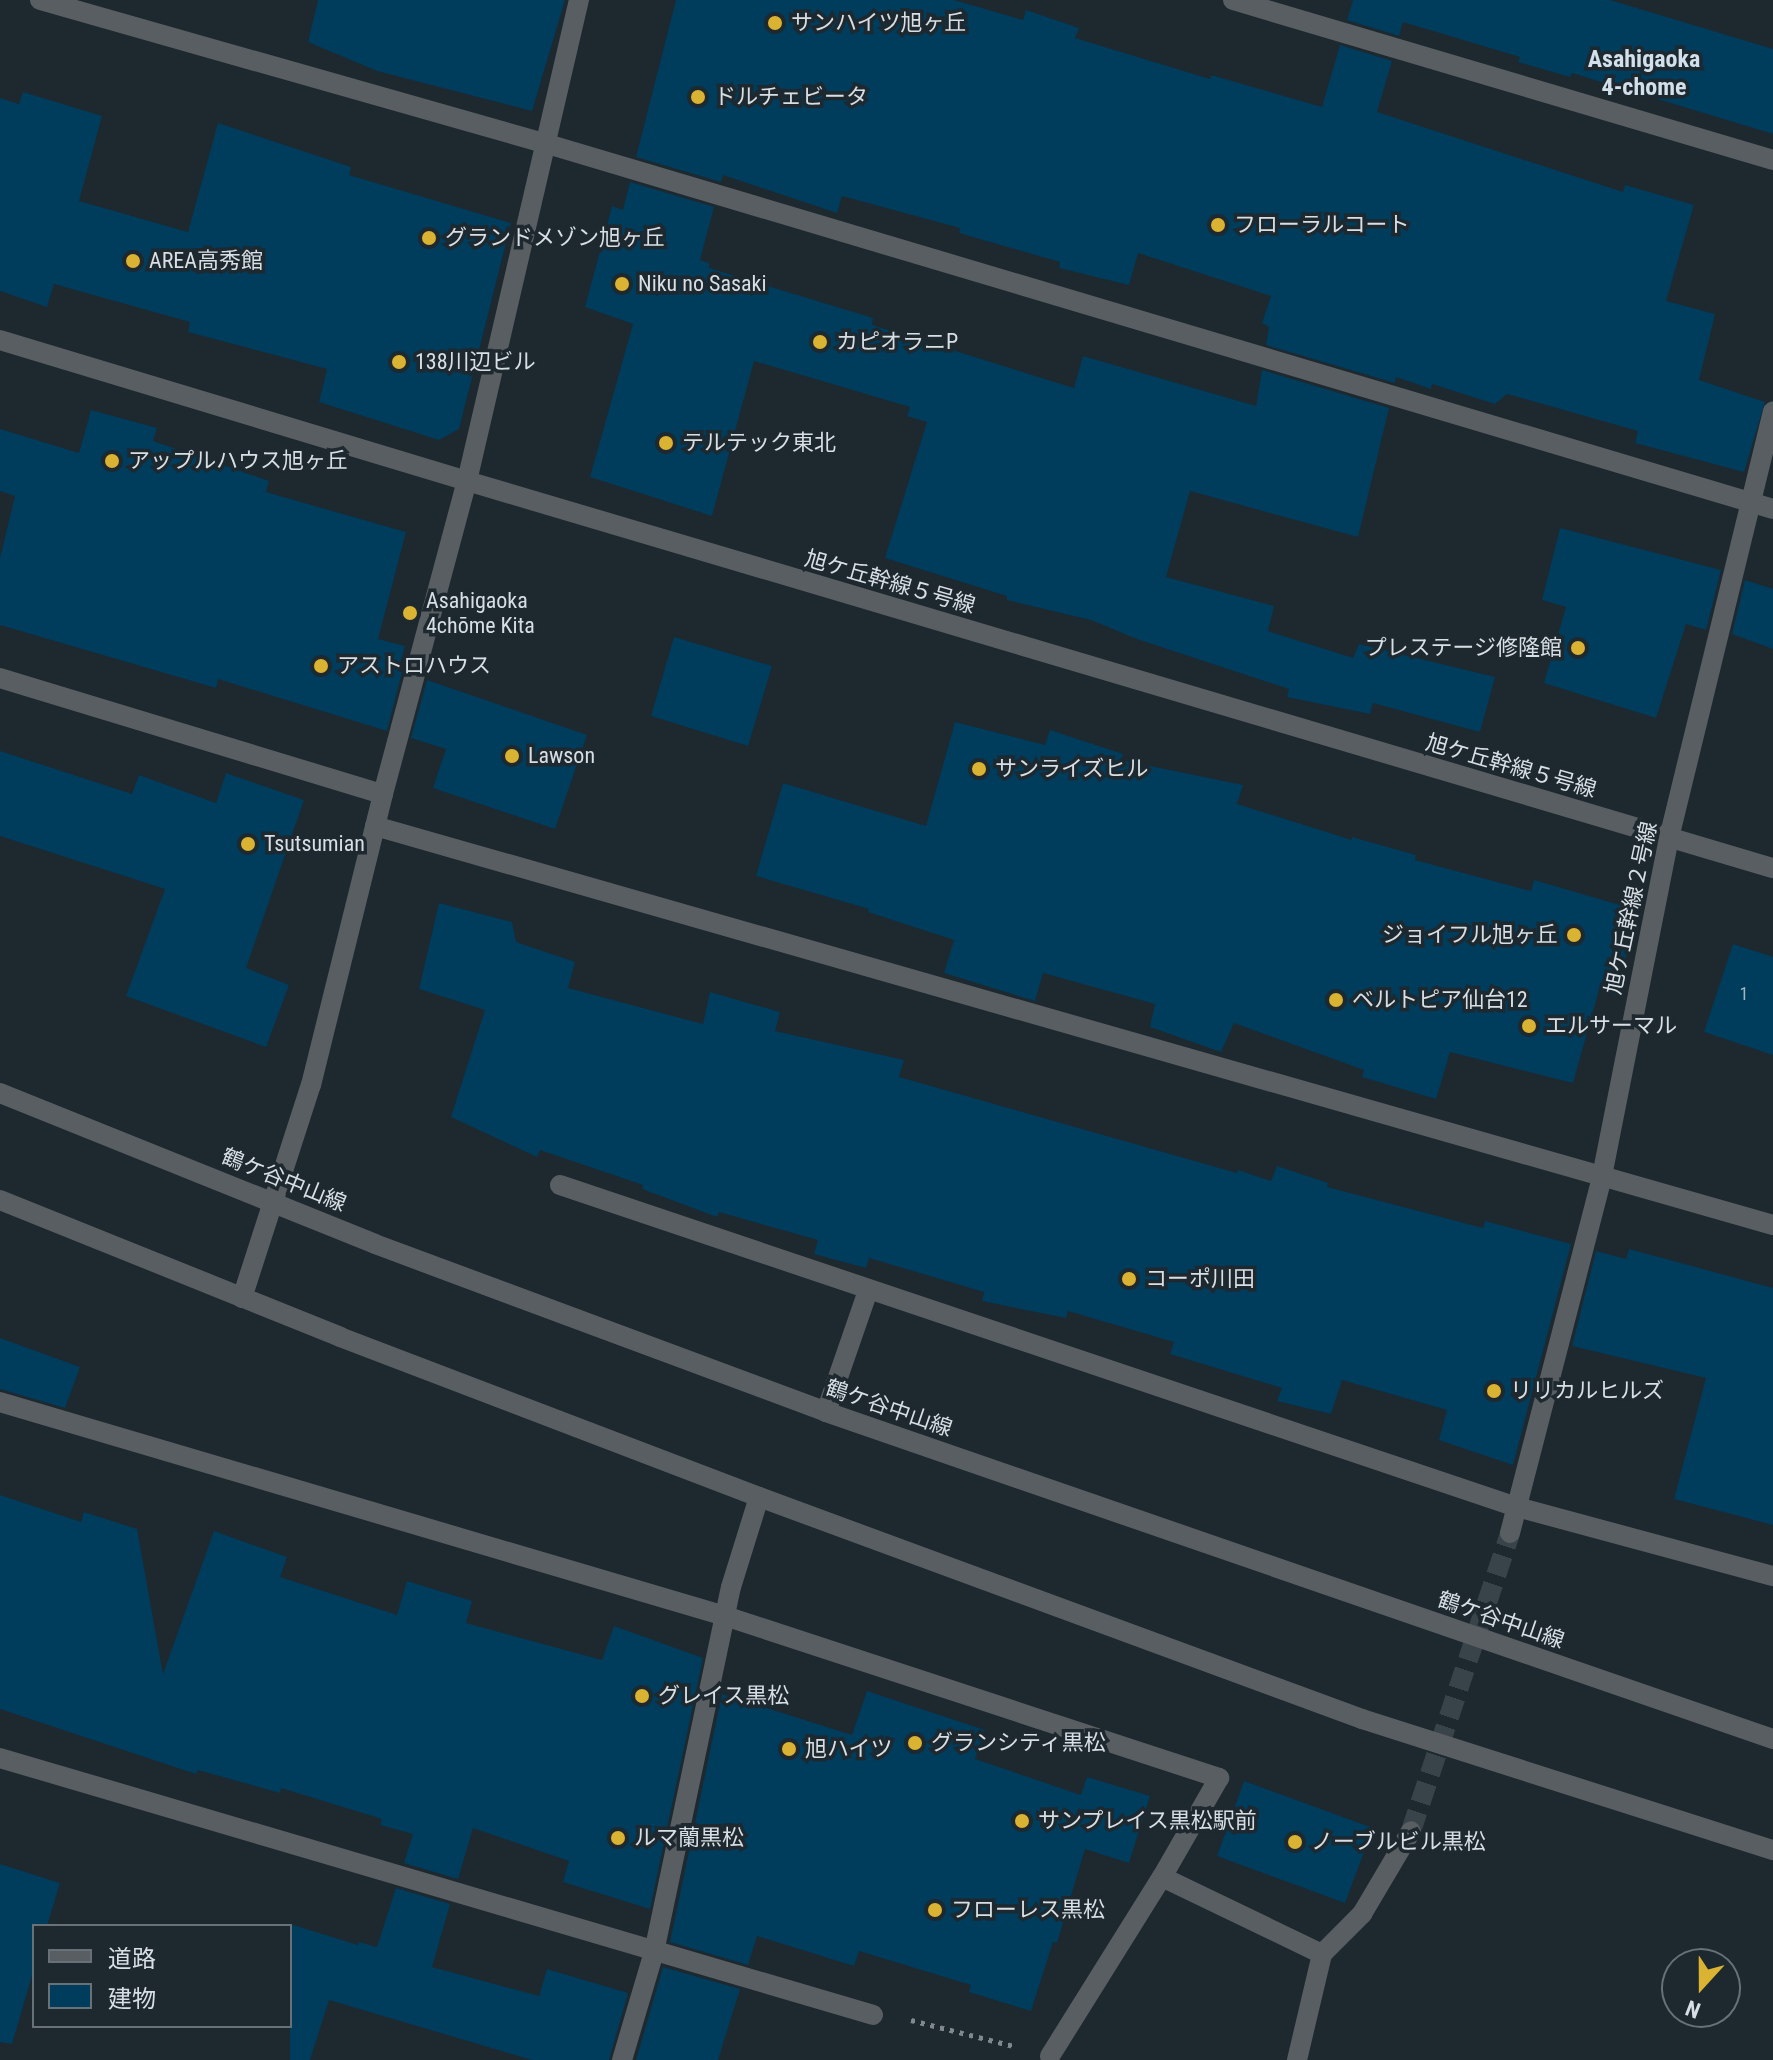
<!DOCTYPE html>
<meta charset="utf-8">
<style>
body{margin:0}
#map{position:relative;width:1773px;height:2060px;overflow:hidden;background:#1d282f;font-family:"Roboto Condensed","Noto Sans JP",sans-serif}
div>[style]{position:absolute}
.building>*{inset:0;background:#003c5c}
.minor-tunnel>*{height:20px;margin-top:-10px;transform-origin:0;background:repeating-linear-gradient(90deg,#39434a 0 20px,transparent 0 30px)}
.path>*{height:5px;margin-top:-2.5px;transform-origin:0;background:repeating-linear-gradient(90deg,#7f888e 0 4px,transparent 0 10px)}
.service>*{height:20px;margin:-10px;padding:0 10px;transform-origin:10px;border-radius:10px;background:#595e62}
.minor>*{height:20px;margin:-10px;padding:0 10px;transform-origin:10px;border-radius:10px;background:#595e62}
.tertiary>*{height:20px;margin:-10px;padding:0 10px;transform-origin:10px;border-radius:10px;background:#595e62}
.dots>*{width:22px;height:22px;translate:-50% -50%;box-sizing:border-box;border:4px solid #1d282f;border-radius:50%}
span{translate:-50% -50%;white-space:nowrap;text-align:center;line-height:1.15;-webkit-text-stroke:7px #1d282f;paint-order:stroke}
.number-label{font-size:18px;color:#a2b6c2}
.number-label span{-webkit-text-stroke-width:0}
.poi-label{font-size:22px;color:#d8dfe4}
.left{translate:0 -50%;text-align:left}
.right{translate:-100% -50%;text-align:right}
.street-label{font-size:22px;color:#d8dfe4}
.neighbourhood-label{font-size:24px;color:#d2e0eb;font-weight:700}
.legend{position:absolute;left:32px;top:1924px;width:260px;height:104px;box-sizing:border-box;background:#1d282f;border:2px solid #687177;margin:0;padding:10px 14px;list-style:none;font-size:24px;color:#d8dfe4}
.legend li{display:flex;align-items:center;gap:16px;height:40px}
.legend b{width:40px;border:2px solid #687177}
.north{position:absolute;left:1661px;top:1948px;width:80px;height:80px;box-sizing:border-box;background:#1d282f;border:2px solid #687177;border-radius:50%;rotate:201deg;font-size:22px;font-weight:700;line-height:32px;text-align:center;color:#d8dfe4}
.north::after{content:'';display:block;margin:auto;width:28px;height:36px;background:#dab333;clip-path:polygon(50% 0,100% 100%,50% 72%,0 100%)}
</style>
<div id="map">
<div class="building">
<i style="clip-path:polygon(318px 0,565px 0,532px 111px,377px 71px,308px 42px)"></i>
<i style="clip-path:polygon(676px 0,954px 0,1023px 20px,1026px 10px,1079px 28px,1075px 38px,1210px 79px,1211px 75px,1322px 107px,1340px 45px,1392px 61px,1377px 112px,1623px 192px,1625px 185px,1694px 205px,1666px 301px,1715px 314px,1699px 380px,1765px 402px,1744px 472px,1635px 443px,1638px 431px,1507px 394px,1495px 404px,1432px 384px,1431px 389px,1396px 377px,1395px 383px,1266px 345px,1269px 327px,1262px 323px,1271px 296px,1138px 253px,1129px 285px,1059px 268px,1060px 262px,959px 233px,960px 228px,842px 196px,837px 213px,723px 175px,721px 182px,636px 157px)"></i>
<i style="clip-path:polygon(1353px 0,1610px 0,1773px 49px,1773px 134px,1572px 73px,1570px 77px,1518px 62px,1520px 57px,1403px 22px,1399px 36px,1347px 20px)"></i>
<i style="clip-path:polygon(23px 92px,102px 116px,79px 201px,188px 232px,218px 123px,351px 167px,349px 175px,511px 223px,459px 429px,439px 440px,319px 402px,327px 369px,188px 332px,190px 322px,54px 284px,47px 307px,0 291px,0 98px,19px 104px)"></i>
<i style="clip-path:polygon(630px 182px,714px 207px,700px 260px,709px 263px,709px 268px,873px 318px,872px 325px,1074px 388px,1083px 356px,1256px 406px,1262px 370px,1389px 408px,1358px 537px,1190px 491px,1166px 577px,1274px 606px,1268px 631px,1353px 658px,1359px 644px,1495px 677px,1480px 732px,1373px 703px,1370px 714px,1287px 697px,1289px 689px,1137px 639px,1091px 620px,1007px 600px,1007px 596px,885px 558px,927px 422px,907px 416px,910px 407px,754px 361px,712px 516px,590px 477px,633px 324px,585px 307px,612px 206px,623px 210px)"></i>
<i style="clip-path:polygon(91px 410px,157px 428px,153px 441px,269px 481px,266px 492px,406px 532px,378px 639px,405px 646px,398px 670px,402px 672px,387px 731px,218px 679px,216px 688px,0 625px,0 558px,15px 496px,0 491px,0 429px,79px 453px)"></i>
<i style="clip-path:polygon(1560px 528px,1721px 570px,1706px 630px,1686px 624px,1656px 718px,1544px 683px,1566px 607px,1542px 600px)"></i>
<i style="clip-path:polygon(1745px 580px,1773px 589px,1773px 649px,1732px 634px)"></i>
<i style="clip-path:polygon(674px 637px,772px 666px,748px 746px,651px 716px)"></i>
<i style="clip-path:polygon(427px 680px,587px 735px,555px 829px,433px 788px,446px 749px,411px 738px)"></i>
<i style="clip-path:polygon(955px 722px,1045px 745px,1050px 730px,1123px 754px,1121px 760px,1243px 785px,1237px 804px,1352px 840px,1352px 837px,1416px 855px,1415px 860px,1531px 891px,1534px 880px,1637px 910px,1617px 996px,1599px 990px,1573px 1083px,1450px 1052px,1436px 1099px,1362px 1077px,1364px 1070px,1234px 1023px,1221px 1052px,1150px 1027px,1155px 1004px,1043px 973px,1035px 1001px,944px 973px,954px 940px,868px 912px,869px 909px,756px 876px,783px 783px,926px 826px)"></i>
<i style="clip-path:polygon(0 751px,132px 794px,139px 775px,216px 803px,226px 773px,304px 800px,246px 968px,289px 985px,266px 1047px,126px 996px,165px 889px,0 836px)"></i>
<i style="clip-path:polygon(439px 903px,512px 922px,516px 942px,575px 962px,568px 988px,703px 1024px,710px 992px,780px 1012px,775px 1031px,904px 1060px,899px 1077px,1237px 1173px,1238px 1170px,1271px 1181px,1277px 1166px,1328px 1183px,1327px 1187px,1483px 1228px,1485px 1221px,1571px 1244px,1513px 1465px,1439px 1440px,1447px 1410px,1342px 1380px,1331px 1414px,1277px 1401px,1282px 1388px,1170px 1354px,1174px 1342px,1068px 1311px,1066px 1318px,982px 1301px,984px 1292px,869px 1258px,866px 1268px,814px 1254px,818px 1240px,719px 1212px,717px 1217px,642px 1189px,643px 1185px,540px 1150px,537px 1157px,451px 1117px,485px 1010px,419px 989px)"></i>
<i style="clip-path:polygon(1733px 944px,1773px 957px,1773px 1055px,1704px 1032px)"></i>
<i style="clip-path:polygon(1629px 1249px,1773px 1288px,1773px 1525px,1674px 1499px,1706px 1378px,1572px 1346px,1596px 1251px,1626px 1259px)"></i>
<i style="clip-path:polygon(0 1338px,80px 1367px,65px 1408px,0 1389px)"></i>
<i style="clip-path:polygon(0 1495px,81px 1522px,84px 1512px,137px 1529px,163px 1674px,214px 1531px,287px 1557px,280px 1577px,397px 1615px,407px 1581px,472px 1601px,466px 1623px,602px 1660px,614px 1626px,703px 1658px,650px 1909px,563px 1882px,569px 1861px,473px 1828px,458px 1879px,404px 1863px,413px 1834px,380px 1825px,382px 1819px,281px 1788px,280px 1793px,198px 1770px,196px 1774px,0 1709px)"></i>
<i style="clip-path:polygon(867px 1691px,985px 1730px,975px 1759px,1081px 1795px,1087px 1777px,1150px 1796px,1129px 1863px,1085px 1849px,1057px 1943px,1053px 1942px,1031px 2011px,969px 1992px,971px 1985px,859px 1951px,854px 1966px,757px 1936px,748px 1965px,670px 1942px,722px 1694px,852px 1735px)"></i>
<i style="clip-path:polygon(1244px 1781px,1373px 1828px,1345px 1903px,1217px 1856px)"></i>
<i style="clip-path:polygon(0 1864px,60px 1883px,47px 1926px,34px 1926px,34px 1969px,12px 2044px,0 2042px)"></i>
<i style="clip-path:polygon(396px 1888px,450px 1904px,432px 1967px,539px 1996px,547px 1969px,628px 1993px,609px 2060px,532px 2060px,329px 2000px,310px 2060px,290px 2060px,290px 1924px,358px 1945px,359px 1942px,377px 1947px)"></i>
<i style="clip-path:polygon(663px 1967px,740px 1989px,718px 2060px,636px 2060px)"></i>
</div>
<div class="minor-tunnel">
<i style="left:1411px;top:1831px;width:314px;rotate:-71.6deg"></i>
</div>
<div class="path">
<i style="left:911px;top:2020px;width:106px;rotate:14.2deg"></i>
</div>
<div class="service">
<i style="left:1050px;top:2056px;width:211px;rotate:-58deg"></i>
</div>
<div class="minor">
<i style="left:40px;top:0;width:524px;rotate:15.84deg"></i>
<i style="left:544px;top:143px;width:1282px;rotate:16.58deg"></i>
<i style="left:1233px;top:0;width:563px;rotate:16.5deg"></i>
<i style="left:0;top:340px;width:488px;rotate:16.8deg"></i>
<i style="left:0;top:678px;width:400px;rotate:16.9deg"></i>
<i style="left:375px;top:826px;width:1454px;rotate:15.93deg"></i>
<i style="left:560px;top:1185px;width:1010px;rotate:18.6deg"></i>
<i style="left:1517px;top:1507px;width:265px;rotate:15.1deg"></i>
<i style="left:0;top:1402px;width:759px;rotate:16.45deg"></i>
<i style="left:728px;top:1617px;width:517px;rotate:18.15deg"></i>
<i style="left:1219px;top:1778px;width:114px;rotate:119.9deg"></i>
<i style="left:1162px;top:1877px;width:178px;rotate:25.7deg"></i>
<i style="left:826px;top:1412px;width:128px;rotate:-70.9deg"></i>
<i style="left:1510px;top:1533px;width:369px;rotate:-75.5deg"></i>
<i style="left:1602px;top:1176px;width:345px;rotate:-78.8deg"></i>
<i style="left:1669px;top:838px;width:439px;rotate:-76.3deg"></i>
<i style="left:0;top:1758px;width:910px;rotate:16.4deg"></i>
<i style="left:622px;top:2060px;width:113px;rotate:-73.5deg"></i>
<i style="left:654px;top:1952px;width:373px;rotate:-78.1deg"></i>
<i style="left:731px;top:1587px;width:94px;rotate:-72.7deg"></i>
<i style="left:1297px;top:2060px;width:109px;rotate:-76.7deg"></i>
<i style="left:1322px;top:1954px;width:57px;rotate:-45deg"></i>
<i style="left:1362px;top:1914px;width:96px;rotate:-59.4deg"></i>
</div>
<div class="tertiary">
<i style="left:467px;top:481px;width:1362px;rotate:16.51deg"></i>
<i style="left:0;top:1093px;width:404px;rotate:21.9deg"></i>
<i style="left:375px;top:1244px;width:481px;rotate:20.4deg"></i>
<i style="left:826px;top:1412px;width:1002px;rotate:19.05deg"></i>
<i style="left:0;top:1200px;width:367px;rotate:21.9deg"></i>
<i style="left:340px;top:1337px;width:449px;rotate:20.9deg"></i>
<i style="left:759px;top:1497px;width:643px;rotate:20.21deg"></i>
<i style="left:1362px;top:1719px;width:431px;rotate:17.7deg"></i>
<i style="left:242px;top:1298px;width:224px;rotate:-72.1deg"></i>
<i style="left:311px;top:1085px;width:300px;rotate:-76.1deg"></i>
<i style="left:383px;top:794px;width:324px;rotate:-75deg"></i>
<i style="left:467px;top:481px;width:494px;rotate:-76.9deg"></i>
</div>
<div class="dots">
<i style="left:775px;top:23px;background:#dab333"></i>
<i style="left:698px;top:97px;background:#dab333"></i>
<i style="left:1218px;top:225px;background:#dab333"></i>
<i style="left:429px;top:238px;background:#dab333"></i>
<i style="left:133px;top:261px;background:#dab333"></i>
<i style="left:622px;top:284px;background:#dab333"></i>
<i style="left:820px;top:342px;background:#dab333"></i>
<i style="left:399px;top:362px;background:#dab333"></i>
<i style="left:666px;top:443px;background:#dab333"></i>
<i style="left:112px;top:461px;background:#dab333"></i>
<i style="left:410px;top:613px;background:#dab333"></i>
<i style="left:1578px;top:648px;background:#dab333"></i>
<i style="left:321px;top:666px;background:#dab333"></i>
<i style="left:512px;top:756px;background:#dab333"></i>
<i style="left:979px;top:769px;background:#dab333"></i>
<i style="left:248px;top:844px;background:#dab333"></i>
<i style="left:1574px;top:935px;background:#dab333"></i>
<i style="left:1336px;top:1000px;background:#dab333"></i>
<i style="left:1529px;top:1026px;background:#dab333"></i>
<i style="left:1129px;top:1279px;background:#dab333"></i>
<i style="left:1494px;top:1391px;background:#dab333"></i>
<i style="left:642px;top:1696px;background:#dab333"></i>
<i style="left:915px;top:1743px;background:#dab333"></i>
<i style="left:789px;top:1749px;background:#dab333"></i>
<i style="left:1022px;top:1821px;background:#dab333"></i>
<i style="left:618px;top:1838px;background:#dab333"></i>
<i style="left:1295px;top:1842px;background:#dab333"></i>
<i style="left:935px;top:1910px;background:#dab333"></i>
</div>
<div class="number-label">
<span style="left:1744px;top:994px">1</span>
</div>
<div class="poi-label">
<span class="left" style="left:791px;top:23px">サンハイツ旭ヶ丘</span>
<span class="left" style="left:714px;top:97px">ドルチェビータ</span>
<span class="left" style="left:1234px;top:225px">フローラルコート</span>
<span class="left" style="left:445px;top:238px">グランドメゾン旭ヶ丘</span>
<span class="left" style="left:149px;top:261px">AREA高秀館</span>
<span class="left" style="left:638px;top:284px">Niku no Sasaki</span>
<span class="left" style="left:836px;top:342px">カピオラニP</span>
<span class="left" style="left:415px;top:362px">138川辺ビル</span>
<span class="left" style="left:682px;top:443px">テルテック東北</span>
<span class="left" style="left:128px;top:461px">アップルハウス旭ヶ丘</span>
<span class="left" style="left:426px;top:613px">Asahigaoka<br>4chōme Kita</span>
<span class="right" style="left:1562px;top:648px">プレステージ修隆館</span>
<span class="left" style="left:337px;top:666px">アストロハウス</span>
<span class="left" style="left:528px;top:756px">Lawson</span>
<span class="left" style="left:995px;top:769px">サンライズヒル</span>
<span class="left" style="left:264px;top:844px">Tsutsumian</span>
<span class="right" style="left:1558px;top:935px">ジョイフル旭ヶ丘</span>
<span class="left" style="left:1352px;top:1000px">ベルトピア仙台12</span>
<span class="left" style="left:1545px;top:1026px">エルサーマル</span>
<span class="left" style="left:1145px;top:1279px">コーポ川田</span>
<span class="left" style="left:1510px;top:1391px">リリカルヒルズ</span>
<span class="left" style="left:658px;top:1696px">グレイス黒松</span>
<span class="left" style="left:931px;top:1743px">グランシティ黒松</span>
<span class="left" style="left:805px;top:1749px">旭ハイツ</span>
<span class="left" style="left:1038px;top:1821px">サンプレイス黒松駅前</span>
<span class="left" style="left:634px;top:1838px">ルマ蘭黒松</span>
<span class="left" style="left:1311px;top:1842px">ノーブルビル黒松</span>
<span class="left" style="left:951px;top:1910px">フローレス黒松</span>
</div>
<div class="street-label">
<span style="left:890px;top:582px;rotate:16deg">旭ケ丘幹線５号線</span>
<span style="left:1511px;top:766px;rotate:16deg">旭ケ丘幹線５号線</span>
<span style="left:1631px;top:908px;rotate:-78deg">旭ケ丘幹線２号線</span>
<span style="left:284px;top:1180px;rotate:22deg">鶴ケ谷中山線</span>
<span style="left:889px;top:1408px;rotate:19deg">鶴ケ谷中山線</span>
<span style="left:1501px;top:1620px;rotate:19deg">鶴ケ谷中山線</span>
</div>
<div class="neighbourhood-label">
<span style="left:1644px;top:74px">Asahigaoka<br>4-chome</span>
</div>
<ul class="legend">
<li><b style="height:10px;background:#595e62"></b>道路</li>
<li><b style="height:22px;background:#003c5c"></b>建物</li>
</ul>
<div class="north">N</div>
</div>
